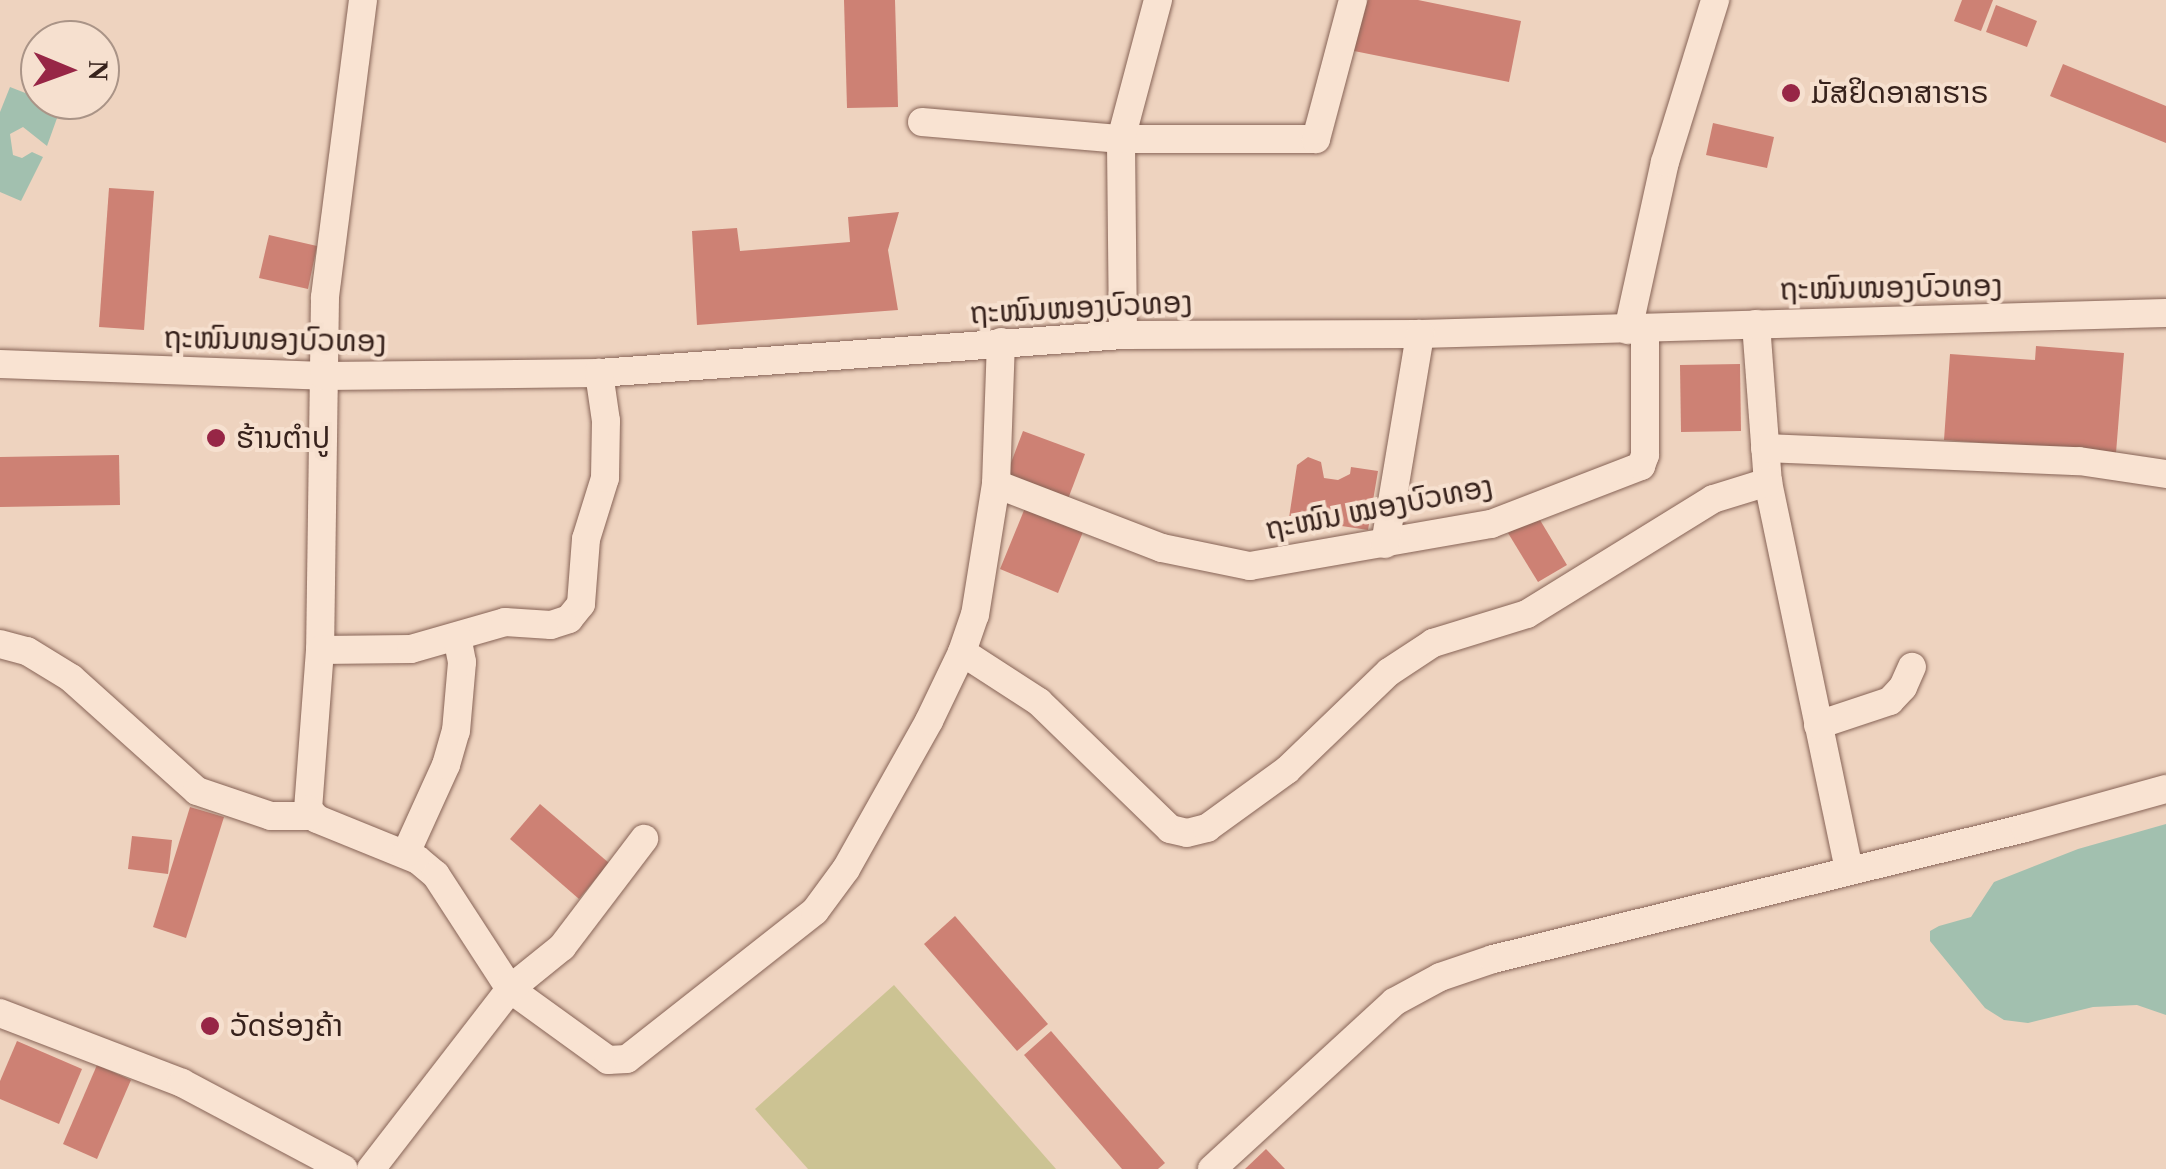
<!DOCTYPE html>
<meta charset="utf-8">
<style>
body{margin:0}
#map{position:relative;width:2166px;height:1169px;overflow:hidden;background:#eed3bf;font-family:"Times New Roman","Noto Sans Lao",serif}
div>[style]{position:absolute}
.green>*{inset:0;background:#ccc393}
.water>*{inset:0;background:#a2c0af}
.building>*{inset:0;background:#cd8174}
.roads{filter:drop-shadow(0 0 2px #876457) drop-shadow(0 0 2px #876457)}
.minor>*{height:28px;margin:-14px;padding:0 14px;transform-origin:14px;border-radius:14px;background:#f9e3d2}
.dots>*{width:28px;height:28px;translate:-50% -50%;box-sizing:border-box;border:5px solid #f6e0cf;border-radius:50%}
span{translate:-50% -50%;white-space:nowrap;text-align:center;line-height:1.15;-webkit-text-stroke:8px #f6e0cf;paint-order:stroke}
.poi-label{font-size:30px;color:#37221c}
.left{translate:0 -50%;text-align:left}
.street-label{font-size:30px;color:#37221c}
.north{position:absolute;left:20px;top:20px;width:100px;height:100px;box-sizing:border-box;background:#f6e0cf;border:2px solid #aa9487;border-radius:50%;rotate:91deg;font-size:28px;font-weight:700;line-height:40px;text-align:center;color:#37221c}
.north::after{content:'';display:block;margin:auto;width:35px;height:45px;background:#972646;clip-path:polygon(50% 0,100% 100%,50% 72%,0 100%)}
</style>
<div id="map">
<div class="green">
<i style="clip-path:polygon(894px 985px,1056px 1169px,808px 1169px,755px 1109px)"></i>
</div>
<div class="water">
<i style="clip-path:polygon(10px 87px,61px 107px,47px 146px,23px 127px,10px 134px,13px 155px,22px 158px,32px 152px,43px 157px,21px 201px,0 192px,0 112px)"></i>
<i style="clip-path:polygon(2166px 824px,2166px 1015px,2137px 1005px,2093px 1007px,2028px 1023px,2004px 1020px,1985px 1008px,1930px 941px,1930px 931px,1939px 926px,1971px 917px,1994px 882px,2078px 849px)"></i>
</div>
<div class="building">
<i style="clip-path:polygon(844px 0,895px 0,898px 107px,847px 108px)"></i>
<i style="clip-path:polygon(1365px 0,1418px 0,1521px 21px,1509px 82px,1354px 51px)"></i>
<i style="clip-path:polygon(1962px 0,1993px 0,1981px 31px,1954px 21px)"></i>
<i style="clip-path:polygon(1996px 5px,2037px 21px,2027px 47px,1986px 32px)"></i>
<i style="clip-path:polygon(2063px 64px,2166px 106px,2166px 143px,2050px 96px)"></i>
<i style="clip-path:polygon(1713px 123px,1774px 137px,1767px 168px,1706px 155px)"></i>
<i style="clip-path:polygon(109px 188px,154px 191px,144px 330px,99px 327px)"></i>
<i style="clip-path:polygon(899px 212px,888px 250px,898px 310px,697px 325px,692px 231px,737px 228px,740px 251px,850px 242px,848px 217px)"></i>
<i style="clip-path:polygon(269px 235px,317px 246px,308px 289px,259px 278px)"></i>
<i style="clip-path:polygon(2036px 346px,2124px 353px,2116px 453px,1944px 440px,1950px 354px,2035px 360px)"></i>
<i style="clip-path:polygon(1740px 364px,1741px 431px,1681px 432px,1680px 365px)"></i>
<i style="clip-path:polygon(1023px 431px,1085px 454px,1068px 499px,1006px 476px)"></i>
<i style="clip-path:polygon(119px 455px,120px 505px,0 507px,0 457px)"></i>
<i style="clip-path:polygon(1308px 457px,1321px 462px,1324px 478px,1338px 480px,1350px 474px,1351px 467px,1378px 471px,1368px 530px,1289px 518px,1297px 465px)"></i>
<i style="clip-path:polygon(1027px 503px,1085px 527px,1058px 593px,1000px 569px)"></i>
<i style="clip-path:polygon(1537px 515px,1567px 565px,1538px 582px,1508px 533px)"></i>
<i style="clip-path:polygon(540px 804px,609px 863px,579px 899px,510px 839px)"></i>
<i style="clip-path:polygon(190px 807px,224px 817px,186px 938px,153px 927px)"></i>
<i style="clip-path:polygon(132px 836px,172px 840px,168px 874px,128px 869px)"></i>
<i style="clip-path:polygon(955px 916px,1048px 1024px,1017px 1051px,924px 944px)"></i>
<i style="clip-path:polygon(1051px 1031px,1165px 1163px,1158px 1169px,1122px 1169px,1024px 1055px)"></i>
<i style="clip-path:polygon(17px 1041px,82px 1069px,59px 1124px,0 1099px,0 1081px)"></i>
<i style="clip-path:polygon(97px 1065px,131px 1080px,97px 1159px,63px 1144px)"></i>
<i style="clip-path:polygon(1266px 1149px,1285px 1169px,1245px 1169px)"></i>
</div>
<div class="roads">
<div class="minor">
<i style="left:363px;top:0;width:299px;rotate:97.3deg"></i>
<i style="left:325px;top:297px;width:353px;rotate:90.8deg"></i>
<i style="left:320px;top:650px;width:159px;rotate:94.3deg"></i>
<i style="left:308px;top:809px;width:13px;rotate:48deg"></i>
<i style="left:317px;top:819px;width:109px;rotate:22.1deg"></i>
<i style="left:418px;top:860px;width:23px;rotate:40deg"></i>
<i style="left:436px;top:875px;width:136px;rotate:57deg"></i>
<i style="left:510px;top:989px;width:121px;rotate:35.9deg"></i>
<i style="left:608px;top:1060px;width:19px;rotate:-3deg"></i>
<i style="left:627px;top:1059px;width:239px;rotate:-38.2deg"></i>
<i style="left:815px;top:911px;width:52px;rotate:-53.6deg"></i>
<i style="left:846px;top:869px;width:170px;rotate:-60.7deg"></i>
<i style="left:929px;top:721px;width:76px;rotate:-64.4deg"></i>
<i style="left:962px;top:652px;width:39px;rotate:-71deg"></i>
<i style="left:975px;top:615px;width:133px;rotate:-80.9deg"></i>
<i style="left:996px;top:484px;width:142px;rotate:-88deg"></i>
<i style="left:922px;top:122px;width:200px;rotate:4.9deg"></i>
<i style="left:1121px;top:139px;width:195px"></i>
<i style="left:1316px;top:139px;width:144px;rotate:-75.1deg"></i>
<i style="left:1756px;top:324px;width:158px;rotate:85.7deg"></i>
<i style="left:1768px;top:482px;width:397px;rotate:78.2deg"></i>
<i style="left:1628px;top:330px;width:172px;rotate:-77.6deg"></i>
<i style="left:1665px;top:162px;width:170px;rotate:-72.8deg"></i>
<i style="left:1123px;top:335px;width:196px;rotate:-90.6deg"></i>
<i style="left:1121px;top:139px;width:144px;rotate:-75.1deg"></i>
<i style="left:0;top:364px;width:324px;rotate:2.1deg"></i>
<i style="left:324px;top:376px;width:275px;rotate:-0.6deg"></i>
<i style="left:599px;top:373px;width:525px;rotate:-4.15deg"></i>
<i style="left:1123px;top:335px;width:297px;rotate:-0.2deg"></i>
<i style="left:1420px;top:334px;width:746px;rotate:-1.61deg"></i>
<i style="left:1765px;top:448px;width:314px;rotate:2.4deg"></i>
<i style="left:2079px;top:461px;width:88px;rotate:8.5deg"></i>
<i style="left:996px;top:484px;width:178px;rotate:21.1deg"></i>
<i style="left:1162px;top:548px;width:90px;rotate:11.6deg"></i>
<i style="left:1250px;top:566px;width:245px;rotate:-9.9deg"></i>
<i style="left:1491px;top:524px;width:161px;rotate:-21.1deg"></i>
<i style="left:1641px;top:466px;width:12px;rotate:-70deg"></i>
<i style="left:1645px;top:455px;width:126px;rotate:-90deg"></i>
<i style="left:1385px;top:544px;width:213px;rotate:-80.5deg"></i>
<i style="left:0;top:644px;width:28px;rotate:15deg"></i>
<i style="left:27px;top:651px;width:52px;rotate:31.5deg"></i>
<i style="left:71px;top:678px;width:169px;rotate:41.9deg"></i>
<i style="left:197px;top:791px;width:78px;rotate:18.7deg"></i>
<i style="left:271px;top:816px;width:40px"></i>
<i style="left:320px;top:650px;width:91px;rotate:-0.6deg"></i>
<i style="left:411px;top:649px;width:98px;rotate:-16deg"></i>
<i style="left:505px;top:622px;width:46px;rotate:3.7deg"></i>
<i style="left:551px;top:625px;width:19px;rotate:-18deg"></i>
<i style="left:569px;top:619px;width:19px;rotate:-51deg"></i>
<i style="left:581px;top:604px;width:65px;rotate:-85.6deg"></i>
<i style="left:586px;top:539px;width:64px;rotate:-72.7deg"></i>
<i style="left:605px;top:478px;width:57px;rotate:-89deg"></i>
<i style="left:606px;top:421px;width:49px;rotate:-98.3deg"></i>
<i style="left:962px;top:652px;width:92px;rotate:33deg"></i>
<i style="left:1039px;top:702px;width:182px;rotate:44.1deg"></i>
<i style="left:1170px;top:829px;width:17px;rotate:13deg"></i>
<i style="left:1187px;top:833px;width:21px;rotate:-14deg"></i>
<i style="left:1207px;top:828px;width:99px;rotate:-35.9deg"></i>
<i style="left:1287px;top:770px;width:141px;rotate:-43.9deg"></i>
<i style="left:1389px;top:672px;width:53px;rotate:-33.4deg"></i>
<i style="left:1433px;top:643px;width:98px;rotate:-17.1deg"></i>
<i style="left:1527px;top:614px;width:219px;rotate:-31.7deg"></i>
<i style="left:1713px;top:499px;width:58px;rotate:-17.2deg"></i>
<i style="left:1818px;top:725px;width:76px;rotate:-18.4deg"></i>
<i style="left:1890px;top:701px;width:19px;rotate:-47deg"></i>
<i style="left:1903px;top:687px;width:22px;rotate:-66deg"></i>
<i style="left:406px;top:853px;width:97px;rotate:-65.6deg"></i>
<i style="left:446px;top:765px;width:35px;rotate:-74deg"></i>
<i style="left:456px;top:731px;width:69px;rotate:-85deg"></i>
<i style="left:462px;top:662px;width:26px;rotate:-101deg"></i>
<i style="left:0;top:1013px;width:195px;rotate:21deg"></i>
<i style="left:182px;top:1083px;width:183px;rotate:28deg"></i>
<i style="left:371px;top:1169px;width:227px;rotate:-52.3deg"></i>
<i style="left:510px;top:989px;width:67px;rotate:-38.9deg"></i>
<i style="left:562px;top:947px;width:136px;rotate:-52.8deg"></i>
<i style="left:1212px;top:1169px;width:247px;rotate:-42.5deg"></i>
<i style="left:1394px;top:1002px;width:52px;rotate:-28.5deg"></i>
<i style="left:1440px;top:977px;width:56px;rotate:-18.8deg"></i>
<i style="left:1493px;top:959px;width:548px;rotate:-13.83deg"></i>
<i style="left:2025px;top:828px;width:146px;rotate:-15.5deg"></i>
</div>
</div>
<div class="dots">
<i style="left:1791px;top:93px;background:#972646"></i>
<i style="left:216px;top:438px;background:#972646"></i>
<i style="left:210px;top:1026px;background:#972646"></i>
</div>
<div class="poi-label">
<span class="left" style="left:1811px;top:93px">ມັສຢິດອາສາຮາຣ</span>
<span class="left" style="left:236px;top:438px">ຮ້ານຕຳປູ</span>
<span class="left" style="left:230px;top:1026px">ວັດຮ່ອງຄ້າ</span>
</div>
<div class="street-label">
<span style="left:1891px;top:288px;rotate:-1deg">ຖະໜົນໜອງບົວທອງ</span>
<span style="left:1081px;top:308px;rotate:-3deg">ຖະໜົນໜອງບົວທອງ</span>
<span style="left:275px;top:340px;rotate:1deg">ຖະໜົນໜອງບົວທອງ</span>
<span style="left:1379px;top:508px;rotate:-11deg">ຖະໜົນ ໝອງບົວທອງ</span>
</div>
<div class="north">N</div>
</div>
